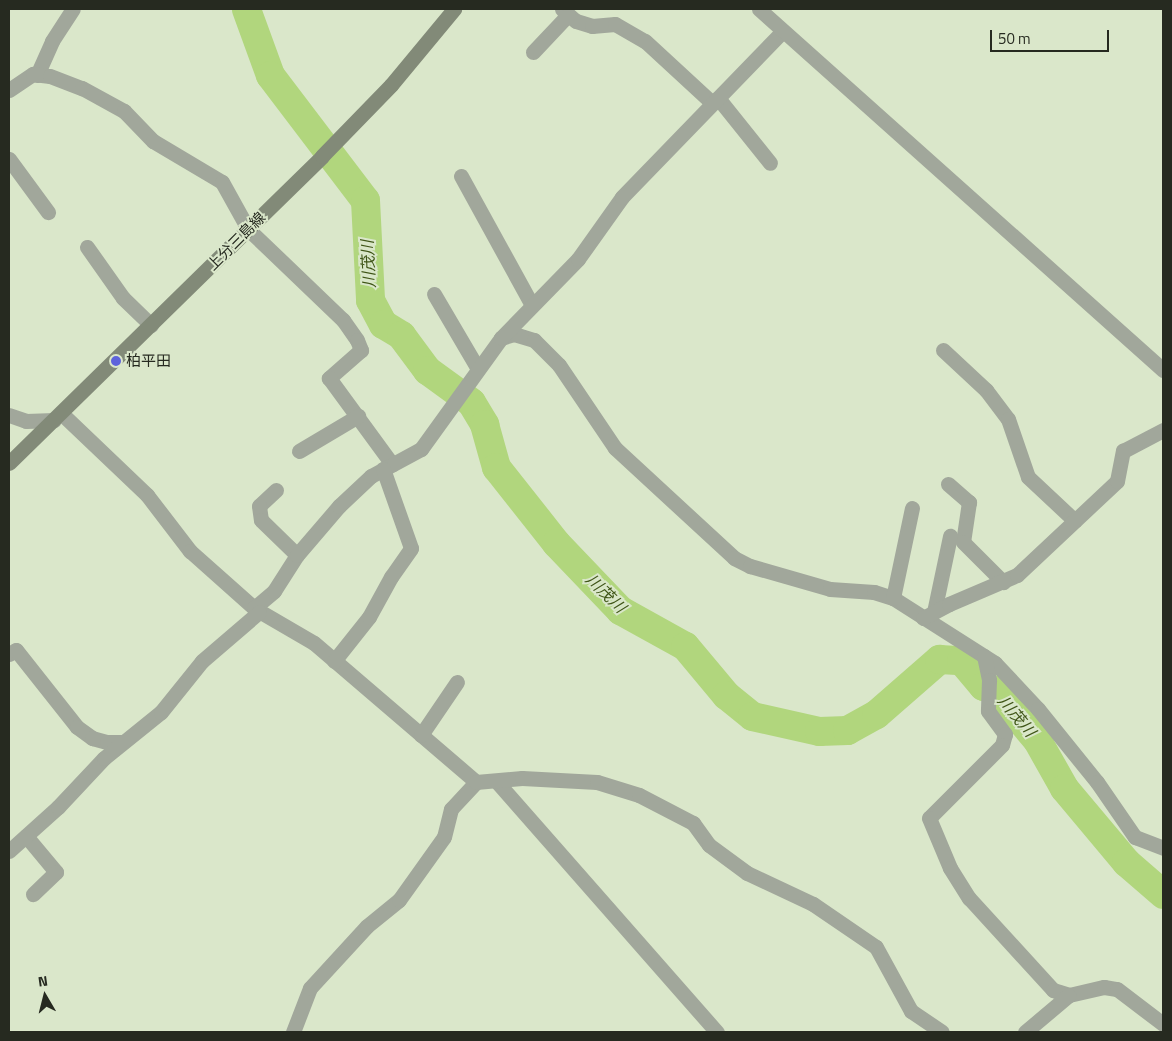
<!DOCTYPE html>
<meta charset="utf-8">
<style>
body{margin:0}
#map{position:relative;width:1172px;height:1041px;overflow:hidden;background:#dae7ca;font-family:"Titillium Web","Noto Sans JP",sans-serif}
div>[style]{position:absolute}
.river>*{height:29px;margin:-14.5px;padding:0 14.5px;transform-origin:14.5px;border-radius:14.5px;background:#b1d67d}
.minor>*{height:15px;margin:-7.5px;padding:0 7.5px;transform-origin:7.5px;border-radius:7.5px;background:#a1a79b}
.tertiary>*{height:15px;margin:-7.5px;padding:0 7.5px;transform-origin:7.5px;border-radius:7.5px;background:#a1a79b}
.secondary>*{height:15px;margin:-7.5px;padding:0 7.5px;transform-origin:7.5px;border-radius:7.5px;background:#828a78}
.dots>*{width:14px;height:14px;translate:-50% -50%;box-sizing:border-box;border:2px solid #dae7ca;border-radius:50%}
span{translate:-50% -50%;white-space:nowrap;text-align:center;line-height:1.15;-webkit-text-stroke:4px #dae7ca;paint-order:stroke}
.street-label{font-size:15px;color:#262a20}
.poi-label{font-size:15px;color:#262a20}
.left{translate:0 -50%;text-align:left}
.water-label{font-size:16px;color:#3f5517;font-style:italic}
.frame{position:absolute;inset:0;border:10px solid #262a20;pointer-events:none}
.north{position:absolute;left:20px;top:971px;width:50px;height:50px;-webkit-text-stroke:4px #dae7ca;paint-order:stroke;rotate:352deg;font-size:14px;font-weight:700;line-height:20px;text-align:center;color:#262a20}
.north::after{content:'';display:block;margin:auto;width:18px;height:22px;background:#262a20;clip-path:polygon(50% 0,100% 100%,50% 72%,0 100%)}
.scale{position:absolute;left:990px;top:30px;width:119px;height:22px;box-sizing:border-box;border:2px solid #262a20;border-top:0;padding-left:6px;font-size:15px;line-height:18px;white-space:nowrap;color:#262a20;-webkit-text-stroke:4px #dae7ca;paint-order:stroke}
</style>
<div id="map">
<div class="river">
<i style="left:246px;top:9px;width:70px;rotate:70deg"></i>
<i style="left:270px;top:75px;width:157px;rotate:52.8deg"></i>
<i style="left:365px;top:200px;width:100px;rotate:87.1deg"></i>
<i style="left:370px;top:300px;width:27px;rotate:62deg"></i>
<i style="left:383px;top:324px;width:21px;rotate:31deg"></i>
<i style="left:401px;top:335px;width:44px;rotate:53.4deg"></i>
<i style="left:427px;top:370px;width:54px;rotate:36deg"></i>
<i style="left:471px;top:402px;width:26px;rotate:59deg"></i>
<i style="left:484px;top:424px;width:45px;rotate:74.4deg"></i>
<i style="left:496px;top:467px;width:97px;rotate:51.7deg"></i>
<i style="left:556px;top:543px;width:93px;rotate:46.3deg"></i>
<i style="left:620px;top:610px;width:74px;rotate:29deg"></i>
<i style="left:685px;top:646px;width:64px;rotate:50.1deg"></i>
<i style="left:726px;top:695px;width:33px;rotate:39deg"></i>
<i style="left:752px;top:716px;width:69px;rotate:12.6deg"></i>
<i style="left:819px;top:731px;width:28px;rotate:-2deg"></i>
<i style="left:847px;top:730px;width:33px;rotate:-29deg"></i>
<i style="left:876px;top:714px;width:84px;rotate:-41.1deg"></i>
<i style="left:939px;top:659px;width:22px;rotate:3deg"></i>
<i style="left:961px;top:660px;width:34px;rotate:50deg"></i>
<i style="left:983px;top:686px;width:13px;rotate:18deg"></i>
<i style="left:995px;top:690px;width:65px;rotate:50deg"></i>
<i style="left:1037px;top:740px;width:55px;rotate:60.6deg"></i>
<i style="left:1064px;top:788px;width:97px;rotate:50deg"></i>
<i style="left:1126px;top:862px;width:49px;rotate:40.9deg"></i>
</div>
<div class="minor">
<i style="left:562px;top:9px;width:18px;rotate:41deg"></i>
<i style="left:576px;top:21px;width:17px;rotate:17deg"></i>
<i style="left:592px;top:26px;width:23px;rotate:-5deg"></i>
<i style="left:615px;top:24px;width:34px;rotate:30deg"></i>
<i style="left:645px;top:41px;width:90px;rotate:42.7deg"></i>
<i style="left:533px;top:52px;width:51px;rotate:-46.6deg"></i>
<i style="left:37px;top:75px;width:37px;rotate:-66deg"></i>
<i style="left:52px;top:41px;width:38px;rotate:-57deg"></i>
<i style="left:9px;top:90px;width:29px;rotate:-34deg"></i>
<i style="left:33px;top:74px;width:17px;rotate:7deg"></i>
<i style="left:50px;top:76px;width:34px;rotate:21deg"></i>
<i style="left:82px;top:88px;width:48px;rotate:28.7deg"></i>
<i style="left:124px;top:111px;width:42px;rotate:46deg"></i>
<i style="left:153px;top:141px;width:80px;rotate:30.7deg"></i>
<i style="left:222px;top:182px;width:54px;rotate:61deg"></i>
<i style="left:248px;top:229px;width:132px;rotate:43.8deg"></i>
<i style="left:343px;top:320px;width:24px;rotate:55deg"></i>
<i style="left:357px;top:340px;width:11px;rotate:68deg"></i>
<i style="left:361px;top:350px;width:43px;rotate:138.8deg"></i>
<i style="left:329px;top:378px;width:107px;rotate:53.8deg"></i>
<i style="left:718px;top:98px;width:83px;rotate:51.3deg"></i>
<i style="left:9px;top:159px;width:66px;rotate:53.7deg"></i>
<i style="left:461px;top:176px;width:147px;rotate:61.2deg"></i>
<i style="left:87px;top:247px;width:62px;rotate:54.8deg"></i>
<i style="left:123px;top:298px;width:39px;rotate:44deg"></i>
<i style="left:434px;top:294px;width:87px;rotate:59.6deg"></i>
<i style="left:501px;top:338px;width:14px;rotate:-17deg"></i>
<i style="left:514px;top:334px;width:21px;rotate:17deg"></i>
<i style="left:534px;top:340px;width:35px;rotate:45deg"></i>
<i style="left:559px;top:365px;width:100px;rotate:56deg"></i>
<i style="left:615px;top:448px;width:162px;rotate:42.7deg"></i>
<i style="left:734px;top:558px;width:18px;rotate:27deg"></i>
<i style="left:750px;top:566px;width:83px;rotate:16deg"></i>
<i style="left:830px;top:589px;width:44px;rotate:3.9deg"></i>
<i style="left:874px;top:592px;width:20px;rotate:18deg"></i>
<i style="left:893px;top:598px;width:121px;rotate:32.5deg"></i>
<i style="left:995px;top:663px;width:63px;rotate:46.9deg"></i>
<i style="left:1038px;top:709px;width:94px;rotate:51.1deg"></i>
<i style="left:1097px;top:782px;width:67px;rotate:55.4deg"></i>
<i style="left:1135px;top:837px;width:30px;rotate:21deg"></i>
<i style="left:943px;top:350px;width:59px;rotate:42.9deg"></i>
<i style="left:986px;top:390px;width:36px;rotate:53deg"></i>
<i style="left:1008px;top:419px;width:61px;rotate:71deg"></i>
<i style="left:1028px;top:477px;width:64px;rotate:43.1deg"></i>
<i style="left:61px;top:413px;width:119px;rotate:43.6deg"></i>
<i style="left:147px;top:495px;width:71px;rotate:52.5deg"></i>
<i style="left:190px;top:551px;width:86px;rotate:41.7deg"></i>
<i style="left:254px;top:608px;width:69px;rotate:30.3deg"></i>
<i style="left:314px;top:643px;width:213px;rotate:40.6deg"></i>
<i style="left:9px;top:415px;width:18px;rotate:19deg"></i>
<i style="left:26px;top:421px;width:28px;rotate:-2deg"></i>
<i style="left:299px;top:451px;width:69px;rotate:-30.7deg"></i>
<i style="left:948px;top:484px;width:28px;rotate:41deg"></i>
<i style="left:969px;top:502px;width:40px;rotate:98.5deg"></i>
<i style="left:963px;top:542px;width:57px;rotate:45deg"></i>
<i style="left:276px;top:490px;width:23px;rotate:137deg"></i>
<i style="left:259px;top:506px;width:14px;rotate:82deg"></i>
<i style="left:261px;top:520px;width:50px;rotate:44.2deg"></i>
<i style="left:893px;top:598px;width:92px;rotate:-78.1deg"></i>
<i style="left:254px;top:608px;width:26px;rotate:-40deg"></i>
<i style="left:274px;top:591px;width:43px;rotate:-57.4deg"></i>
<i style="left:297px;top:555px;width:65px;rotate:-49.4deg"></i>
<i style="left:339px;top:506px;width:44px;rotate:-43.2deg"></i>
<i style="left:371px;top:476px;width:57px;rotate:-28.4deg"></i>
<i style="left:421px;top:449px;width:137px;rotate:-54.2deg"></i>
<i style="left:501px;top:338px;width:110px;rotate:-45.7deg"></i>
<i style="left:578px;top:259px;width:76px;rotate:-54.6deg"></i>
<i style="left:622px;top:197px;width:231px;rotate:-45.9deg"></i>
<i style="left:934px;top:612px;width:78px;rotate:-78.1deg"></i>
<i style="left:923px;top:618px;width:30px;rotate:-28deg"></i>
<i style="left:949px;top:604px;width:74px;rotate:-23.1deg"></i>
<i style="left:1017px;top:575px;width:137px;rotate:-43.2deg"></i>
<i style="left:1117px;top:481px;width:31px;rotate:-79deg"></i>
<i style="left:1123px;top:451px;width:45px;rotate:-27.7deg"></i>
<i style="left:9px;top:654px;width:8px;rotate:-30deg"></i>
<i style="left:16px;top:650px;width:98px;rotate:51.6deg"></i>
<i style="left:77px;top:727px;width:19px;rotate:36deg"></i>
<i style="left:92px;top:738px;width:16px;rotate:15deg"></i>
<i style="left:107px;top:742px;width:16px"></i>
<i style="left:984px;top:656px;width:25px;rotate:78deg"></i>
<i style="left:989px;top:680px;width:31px;rotate:92deg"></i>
<i style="left:988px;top:711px;width:29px;rotate:54deg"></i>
<i style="left:1005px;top:734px;width:11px;rotate:105deg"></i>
<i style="left:1002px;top:745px;width:103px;rotate:135deg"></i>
<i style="left:929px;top:818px;width:54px;rotate:67.2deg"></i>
<i style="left:950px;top:868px;width:36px;rotate:58deg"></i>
<i style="left:969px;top:898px;width:125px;rotate:47.6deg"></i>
<i style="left:1053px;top:990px;width:17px;rotate:17deg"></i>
<i style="left:1069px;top:995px;width:36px;rotate:-13deg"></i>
<i style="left:1104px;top:987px;width:13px;rotate:9deg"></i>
<i style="left:1117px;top:989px;width:58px;rotate:37.3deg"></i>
<i style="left:334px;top:661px;width:56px;rotate:-51.5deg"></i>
<i style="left:369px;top:617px;width:46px;rotate:-61.2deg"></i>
<i style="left:391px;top:577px;width:35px;rotate:-55deg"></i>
<i style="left:411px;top:548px;width:84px;rotate:-109.5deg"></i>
<i style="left:421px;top:735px;width:64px;rotate:-55.8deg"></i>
<i style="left:498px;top:783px;width:332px;rotate:48.7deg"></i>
<i style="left:26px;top:836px;width:47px;rotate:50.2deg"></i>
<i style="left:56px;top:872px;width:32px;rotate:136deg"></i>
<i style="left:9px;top:851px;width:66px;rotate:-41.9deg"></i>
<i style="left:58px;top:807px;width:67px;rotate:-46.8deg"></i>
<i style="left:104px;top:758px;width:73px;rotate:-38.9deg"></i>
<i style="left:161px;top:712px;width:65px;rotate:-51.2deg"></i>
<i style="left:202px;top:661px;width:75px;rotate:-40.7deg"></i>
<i style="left:293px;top:1032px;width:47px;rotate:-68.9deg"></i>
<i style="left:310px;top:988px;width:84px;rotate:-47.4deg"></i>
<i style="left:367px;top:926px;width:41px;rotate:-39.1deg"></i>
<i style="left:399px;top:900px;width:77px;rotate:-54.5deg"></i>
<i style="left:444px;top:837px;width:29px;rotate:-76deg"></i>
<i style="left:451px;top:809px;width:37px;rotate:-47deg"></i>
<i style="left:476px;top:782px;width:46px;rotate:-5deg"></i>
<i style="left:522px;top:778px;width:75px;rotate:3.1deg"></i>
<i style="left:597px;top:782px;width:44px;rotate:17.2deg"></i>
<i style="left:639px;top:795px;width:61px;rotate:27.4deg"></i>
<i style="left:693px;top:823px;width:27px;rotate:54deg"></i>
<i style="left:709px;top:845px;width:47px;rotate:36.4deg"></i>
<i style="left:747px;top:873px;width:73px;rotate:25.2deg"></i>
<i style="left:813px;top:904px;width:76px;rotate:34.3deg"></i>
<i style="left:876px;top:947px;width:73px;rotate:61.3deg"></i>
<i style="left:911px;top:1011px;width:37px;rotate:34deg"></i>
<i style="left:1025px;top:1032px;width:57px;rotate:-40.1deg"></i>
</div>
<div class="tertiary">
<i style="left:759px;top:9px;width:542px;rotate:41.78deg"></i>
</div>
<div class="secondary">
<i style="left:9px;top:463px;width:438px;rotate:-44.4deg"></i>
<i style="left:322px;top:156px;width:99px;rotate:-45.8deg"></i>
<i style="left:391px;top:85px;width:99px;rotate:-50.3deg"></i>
</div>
<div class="dots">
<i style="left:116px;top:361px;background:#5e63db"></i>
</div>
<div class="street-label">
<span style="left:236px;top:241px;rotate:-45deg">上分三島線</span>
</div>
<div class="poi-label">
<span class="left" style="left:126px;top:361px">柏平田</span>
</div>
<div class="water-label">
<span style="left:368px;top:264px;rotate:-93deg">川茂川</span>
<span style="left:606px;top:593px;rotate:44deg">川茂川</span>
<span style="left:1017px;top:716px;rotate:50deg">川茂川</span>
</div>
<div class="frame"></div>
<div class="north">N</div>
<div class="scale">50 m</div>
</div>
